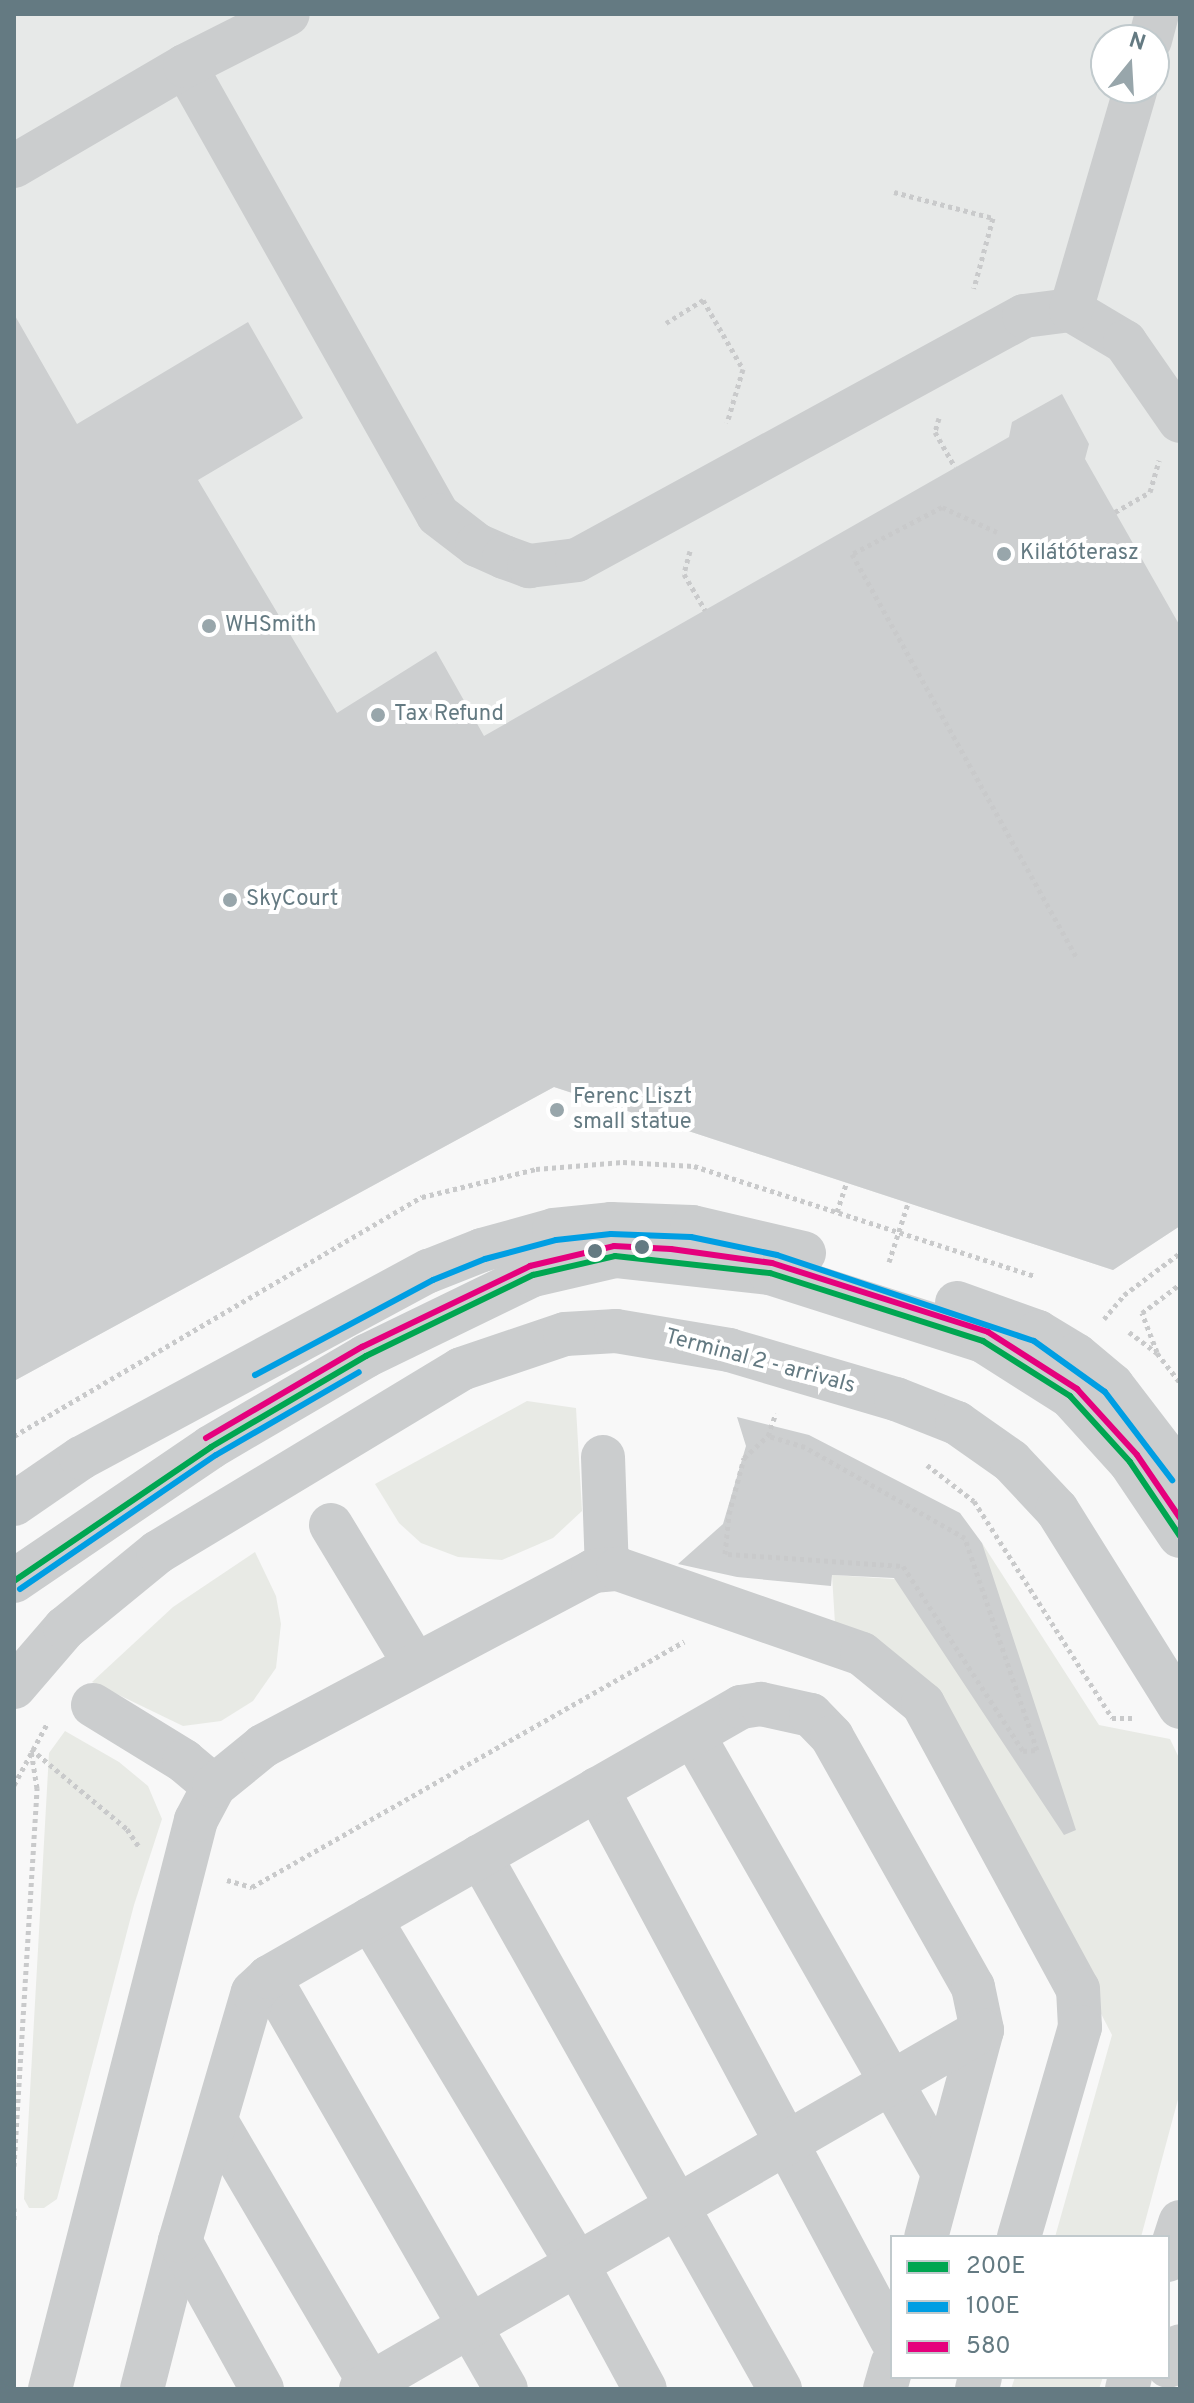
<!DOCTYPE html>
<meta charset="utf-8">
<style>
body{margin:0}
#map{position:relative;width:1194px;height:2403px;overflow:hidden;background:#f8f8f8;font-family:Overpass,sans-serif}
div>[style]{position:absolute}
.built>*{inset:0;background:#e7e9e8}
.green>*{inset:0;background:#e8eae5}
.building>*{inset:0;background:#cdcfd0}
.path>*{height:5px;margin-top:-2.5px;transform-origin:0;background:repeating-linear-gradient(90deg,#c9cacb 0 4px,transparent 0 8px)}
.minor>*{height:44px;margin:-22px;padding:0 22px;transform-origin:22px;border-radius:22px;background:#cbcdce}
.bus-1>*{height:6px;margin:-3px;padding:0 3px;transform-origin:3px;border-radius:3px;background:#00a651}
.bus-2>*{height:6px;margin:-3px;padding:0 3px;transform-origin:3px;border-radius:3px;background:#009ee3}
.bus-3>*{height:6px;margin:-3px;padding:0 3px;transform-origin:3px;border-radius:3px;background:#e5007d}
.dots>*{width:22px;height:22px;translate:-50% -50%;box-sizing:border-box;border:4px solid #fff;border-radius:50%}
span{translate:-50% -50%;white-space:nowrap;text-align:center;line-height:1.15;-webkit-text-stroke:8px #fff;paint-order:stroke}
.poi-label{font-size:22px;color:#647a82}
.left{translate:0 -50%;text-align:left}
.street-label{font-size:22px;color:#647a82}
.frame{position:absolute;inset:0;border:16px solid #647a82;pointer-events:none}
.legend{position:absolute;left:890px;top:2235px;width:280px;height:144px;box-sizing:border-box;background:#fff;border:2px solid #c1cacd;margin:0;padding:10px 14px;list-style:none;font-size:24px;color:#647a82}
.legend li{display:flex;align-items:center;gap:16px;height:40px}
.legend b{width:40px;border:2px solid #c1cacd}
.north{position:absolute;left:1090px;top:24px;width:80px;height:80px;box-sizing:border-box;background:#fff;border:2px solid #c1cacd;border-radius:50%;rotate:18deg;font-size:22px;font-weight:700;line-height:32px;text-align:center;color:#647a82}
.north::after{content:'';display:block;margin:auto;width:28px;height:36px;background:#98a6ab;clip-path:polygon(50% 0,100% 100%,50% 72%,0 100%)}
</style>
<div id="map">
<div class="built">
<i style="clip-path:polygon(evenodd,14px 14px,1180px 14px,1180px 1226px,1113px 1270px,554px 1087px,14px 1381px,14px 14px,1106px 40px,1154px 40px,1154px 88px,1106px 88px,1106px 40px)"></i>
</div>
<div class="green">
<i style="clip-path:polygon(527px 1401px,576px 1408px,582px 1511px,553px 1538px,502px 1560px,458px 1557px,421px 1543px,399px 1523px,375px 1484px)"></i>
<i style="clip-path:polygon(982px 1543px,1099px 1725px,1170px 1739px,1180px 1760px,1180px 2092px,1141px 2237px,1055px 2237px,1112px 2035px,987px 1792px,835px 1624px,832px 1575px,894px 1579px)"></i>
<i style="clip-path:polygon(255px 1552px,276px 1596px,281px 1624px,276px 1668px,253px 1701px,221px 1721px,183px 1726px,92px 1682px,173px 1607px)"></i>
<i style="clip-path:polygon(65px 1731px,119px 1762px,148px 1786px,162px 1819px,134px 1905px,57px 2199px,44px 2208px,29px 2208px,24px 2199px,49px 1753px)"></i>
<i style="clip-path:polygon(1015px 2377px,1103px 2377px,1099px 2389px,1011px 2389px)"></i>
</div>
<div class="building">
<i style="clip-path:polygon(14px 314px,77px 424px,248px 322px,303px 418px,198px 480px,337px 713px,436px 651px,484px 736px,1009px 437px,1012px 422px,1062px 394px,1089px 444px,1085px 459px,1180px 626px,1180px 1226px,1113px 1270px,554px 1087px,14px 1381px)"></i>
<i style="clip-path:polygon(737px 1417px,809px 1435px,960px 1513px,982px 1543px,1076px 1830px,1064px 1835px,894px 1578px,832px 1575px,831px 1586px,737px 1577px,678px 1564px,723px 1524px,746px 1446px)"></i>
</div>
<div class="path">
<i style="left:894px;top:192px;width:102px;rotate:14.7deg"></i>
<i style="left:993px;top:218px;width:73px;rotate:105.2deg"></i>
<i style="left:666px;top:323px;width:44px;rotate:-31.9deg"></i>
<i style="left:703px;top:300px;width:80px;rotate:59.9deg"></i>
<i style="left:743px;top:369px;width:56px;rotate:106.5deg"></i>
<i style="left:939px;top:418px;width:15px;rotate:106deg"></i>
<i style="left:935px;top:432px;width:40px;rotate:60.3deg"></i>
<i style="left:1115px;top:512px;width:40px;rotate:-29.7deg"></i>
<i style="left:1150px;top:492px;width:33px;rotate:-74deg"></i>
<i style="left:997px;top:532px;width:60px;rotate:-155.6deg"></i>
<i style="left:942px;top:507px;width:102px;rotate:152.4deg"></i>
<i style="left:852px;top:554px;width:461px;rotate:60.9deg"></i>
<i style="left:690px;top:551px;width:24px;rotate:105deg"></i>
<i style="left:684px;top:574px;width:42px;rotate:59.7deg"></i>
<i style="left:837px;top:1212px;width:32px;rotate:-72deg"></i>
<i style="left:889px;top:1262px;width:62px;rotate:-72.1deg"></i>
<i style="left:1104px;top:1319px;width:31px;rotate:-50deg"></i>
<i style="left:1124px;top:1295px;width:70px;rotate:-36.9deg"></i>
<i style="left:1129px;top:1332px;width:35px;rotate:37deg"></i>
<i style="left:1157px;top:1353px;width:37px;rotate:52deg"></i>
<i style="left:1157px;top:1352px;width:42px;rotate:-111deg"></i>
<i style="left:1142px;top:1313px;width:48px;rotate:-37.3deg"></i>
<i style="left:14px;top:1436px;width:473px;rotate:-30.4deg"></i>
<i style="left:422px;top:1197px;width:117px;rotate:-13.8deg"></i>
<i style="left:536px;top:1169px;width:87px;rotate:-4.6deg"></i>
<i style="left:623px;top:1162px;width:71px;rotate:3.2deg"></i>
<i style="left:694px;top:1166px;width:357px;rotate:17.9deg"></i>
<i style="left:927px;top:1465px;width:59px;rotate:37.5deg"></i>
<i style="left:974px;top:1501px;width:257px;rotate:57.5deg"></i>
<i style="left:1112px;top:1718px;width:21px"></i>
<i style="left:725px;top:1554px;width:40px;rotate:-84.3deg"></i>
<i style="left:729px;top:1514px;width:58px;rotate:-75deg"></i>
<i style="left:744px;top:1458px;width:33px;rotate:-43deg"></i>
<i style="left:728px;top:1554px;width:175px;rotate:3.9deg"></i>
<i style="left:903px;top:1566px;width:221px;rotate:57deg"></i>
<i style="left:1023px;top:1751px;width:14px;rotate:-4deg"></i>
<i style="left:1037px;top:1750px;width:224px;rotate:-108.8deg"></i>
<i style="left:965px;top:1538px;width:184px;rotate:-150.4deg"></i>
<i style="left:805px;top:1447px;width:39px;rotate:-163deg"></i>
<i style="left:768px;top:1436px;width:24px;rotate:-71deg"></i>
<i style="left:31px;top:1749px;width:125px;rotate:39.8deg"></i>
<i style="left:127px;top:1829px;width:22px;rotate:56deg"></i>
<i style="left:14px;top:1785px;width:69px;rotate:-61.6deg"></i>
<i style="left:227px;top:1880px;width:26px;rotate:16deg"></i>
<i style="left:252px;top:1887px;width:497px;rotate:-29.6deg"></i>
<i style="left:14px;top:2166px;width:379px;rotate:-86.5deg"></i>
<i style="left:37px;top:1788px;width:39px;rotate:-99deg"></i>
<i style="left:14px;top:2208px;width:14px;rotate:90deg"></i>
</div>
<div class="minor">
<i style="left:1150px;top:40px;width:27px;rotate:-75deg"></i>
<i style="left:185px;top:66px;width:515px;rotate:60.6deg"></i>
<i style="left:438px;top:515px;width:49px;rotate:37.6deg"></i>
<i style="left:477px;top:545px;width:30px;rotate:24deg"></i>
<i style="left:504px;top:557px;width:27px;rotate:20deg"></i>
<i style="left:529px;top:566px;width:48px;rotate:-7.1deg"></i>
<i style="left:577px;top:560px;width:509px;rotate:-28.63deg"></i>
<i style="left:1024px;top:316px;width:47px;rotate:-7.3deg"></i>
<i style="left:1071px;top:310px;width:63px;rotate:30.7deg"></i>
<i style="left:1125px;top:342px;width:96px;rotate:55.2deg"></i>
<i style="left:14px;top:166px;width:198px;rotate:-30.3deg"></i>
<i style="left:185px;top:66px;width:115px;rotate:-26.8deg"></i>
<i style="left:1071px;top:310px;width:231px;rotate:-73.7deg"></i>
<i style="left:957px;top:1303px;width:86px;rotate:19.7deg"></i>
<i style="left:1038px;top:1332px;width:44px;rotate:31.2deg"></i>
<i style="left:1076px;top:1355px;width:47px;rotate:39.8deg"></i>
<i style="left:1112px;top:1385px;width:112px;rotate:52.6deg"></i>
<i style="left:603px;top:1457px;width:112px;rotate:88deg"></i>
<i style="left:14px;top:1504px;width:81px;rotate:-34.5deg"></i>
<i style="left:81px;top:1458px;width:395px;rotate:-28.3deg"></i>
<i style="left:429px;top:1271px;width:57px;rotate:-21.6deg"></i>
<i style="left:482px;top:1250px;width:75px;rotate:-15.5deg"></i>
<i style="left:554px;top:1230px;width:57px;rotate:-6deg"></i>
<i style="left:611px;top:1224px;width:81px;rotate:2.1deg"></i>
<i style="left:692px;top:1227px;width:115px;rotate:13.1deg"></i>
<i style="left:331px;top:1525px;width:162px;rotate:58.9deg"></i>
<i style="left:14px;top:1581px;width:238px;rotate:-34.2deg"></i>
<i style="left:211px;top:1447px;width:180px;rotate:-30.4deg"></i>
<i style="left:366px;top:1356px;width:186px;rotate:-25.9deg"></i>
<i style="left:533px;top:1275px;width:84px;rotate:-13deg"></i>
<i style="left:615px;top:1256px;width:156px;rotate:6.3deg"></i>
<i style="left:770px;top:1273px;width:224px;rotate:17.7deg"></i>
<i style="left:983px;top:1341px;width:103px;rotate:32.3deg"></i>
<i style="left:1070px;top:1396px;width:89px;rotate:47.7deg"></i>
<i style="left:1130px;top:1462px;width:89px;rotate:56deg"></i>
<i style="left:14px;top:1687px;width:78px;rotate:-49.2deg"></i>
<i style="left:65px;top:1628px;width:120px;rotate:-39.3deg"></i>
<i style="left:158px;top:1552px;width:354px;rotate:-31.1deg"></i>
<i style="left:461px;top:1369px;width:110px;rotate:-18.6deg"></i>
<i style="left:565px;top:1334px;width:51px;rotate:-3.4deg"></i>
<i style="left:616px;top:1331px;width:115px;rotate:9.5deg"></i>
<i style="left:729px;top:1350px;width:174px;rotate:16.4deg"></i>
<i style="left:896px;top:1399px;width:66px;rotate:21.5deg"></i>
<i style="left:957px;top:1423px;width:66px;rotate:35.1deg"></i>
<i style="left:1011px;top:1461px;width:67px;rotate:46.8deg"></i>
<i style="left:1057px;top:1510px;width:232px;rotate:58deg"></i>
<i style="left:93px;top:1705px;width:107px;rotate:31.6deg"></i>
<i style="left:184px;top:1761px;width:39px;rotate:40deg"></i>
<i style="left:693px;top:1735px;width:504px;rotate:60.28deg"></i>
<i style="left:597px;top:1789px;width:625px;rotate:61.84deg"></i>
<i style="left:480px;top:1856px;width:612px;rotate:60.63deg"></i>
<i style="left:370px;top:1919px;width:402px;rotate:59deg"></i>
<i style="left:577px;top:2264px;width:142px;rotate:61.5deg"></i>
<i style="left:269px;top:1977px;width:475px;rotate:60.1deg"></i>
<i style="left:216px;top:2121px;width:311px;rotate:59.6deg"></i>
<i style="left:1168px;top:2260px;width:40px;rotate:-72deg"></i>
<i style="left:1168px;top:2366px;width:23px;rotate:-59deg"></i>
<i style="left:50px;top:2389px;width:587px;rotate:-75.61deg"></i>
<i style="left:196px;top:1820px;width:38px;rotate:-62deg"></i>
<i style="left:214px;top:1786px;width:63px;rotate:-39.2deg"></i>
<i style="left:263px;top:1746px;width:374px;rotate:-27.9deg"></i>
<i style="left:593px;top:1571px;width:25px;rotate:-5deg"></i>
<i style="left:618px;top:1569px;width:258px;rotate:19.2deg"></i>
<i style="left:862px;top:1654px;width:79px;rotate:39.3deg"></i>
<i style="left:923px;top:1704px;width:324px;rotate:61.5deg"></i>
<i style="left:1078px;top:1989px;width:38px;rotate:87deg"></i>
<i style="left:1080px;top:2027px;width:219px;rotate:106.2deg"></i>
<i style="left:142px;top:2389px;width:153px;rotate:-75.6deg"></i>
<i style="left:262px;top:2389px;width:169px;rotate:-119deg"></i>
<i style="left:180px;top:2241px;width:259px;rotate:-73.7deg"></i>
<i style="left:253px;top:1992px;width:22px;rotate:-43deg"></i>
<i style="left:269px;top:1977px;width:544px;rotate:-29.77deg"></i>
<i style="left:741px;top:1707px;width:20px;rotate:-9deg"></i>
<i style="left:761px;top:1704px;width:51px;rotate:12.4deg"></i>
<i style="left:811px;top:1715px;width:30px;rotate:46deg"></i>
<i style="left:832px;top:1737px;width:287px;rotate:60.6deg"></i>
<i style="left:973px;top:1987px;width:44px;rotate:78.2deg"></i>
<i style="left:982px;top:2030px;width:214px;rotate:105.1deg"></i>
<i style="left:361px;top:2389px;width:717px;rotate:-30.03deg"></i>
<i style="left:885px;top:2389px;width:26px;rotate:-74deg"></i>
<i style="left:977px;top:2389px;width:12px;rotate:-76deg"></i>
<i style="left:1127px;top:2389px;width:12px;rotate:-76deg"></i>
</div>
<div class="bus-1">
<i style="left:14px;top:1581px;width:238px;rotate:-34.2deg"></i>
<i style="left:211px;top:1447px;width:180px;rotate:-30.4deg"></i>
<i style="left:366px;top:1356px;width:186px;rotate:-25.9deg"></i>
<i style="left:533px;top:1275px;width:84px;rotate:-13deg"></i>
<i style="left:615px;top:1256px;width:156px;rotate:6.3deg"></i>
<i style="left:770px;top:1273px;width:224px;rotate:17.7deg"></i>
<i style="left:983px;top:1341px;width:103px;rotate:32.3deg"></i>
<i style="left:1070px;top:1396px;width:89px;rotate:47.7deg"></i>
<i style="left:1130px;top:1462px;width:89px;rotate:56deg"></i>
</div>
<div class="bus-2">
<i style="left:255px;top:1375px;width:202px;rotate:-28.1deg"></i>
<i style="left:433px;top:1280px;width:56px;rotate:-22deg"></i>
<i style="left:485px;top:1259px;width:73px;rotate:-15deg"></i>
<i style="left:556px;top:1240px;width:55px;rotate:-6.2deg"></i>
<i style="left:611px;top:1234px;width:80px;rotate:2.1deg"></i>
<i style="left:691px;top:1237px;width:88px;rotate:11.8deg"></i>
<i style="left:777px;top:1255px;width:271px;rotate:18.5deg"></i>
<i style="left:1034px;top:1341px;width:87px;rotate:35.7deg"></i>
<i style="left:1105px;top:1392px;width:111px;rotate:52.7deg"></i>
<i style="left:20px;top:1589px;width:237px;rotate:-34.4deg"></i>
<i style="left:216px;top:1455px;width:165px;rotate:-30.1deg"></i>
</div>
<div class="bus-3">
<i style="left:206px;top:1438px;width:181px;rotate:-30.3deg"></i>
<i style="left:362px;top:1347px;width:187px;rotate:-25.7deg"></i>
<i style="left:530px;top:1266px;width:86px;rotate:-13.4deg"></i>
<i style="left:614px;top:1246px;width:57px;rotate:3deg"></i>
<i style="left:671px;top:1249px;width:102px;rotate:7.9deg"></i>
<i style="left:772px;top:1263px;width:227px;rotate:17.7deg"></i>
<i style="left:988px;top:1332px;width:106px;rotate:32.6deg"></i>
<i style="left:1077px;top:1389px;width:89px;rotate:47.7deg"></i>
<i style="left:1137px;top:1455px;width:76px;rotate:55.7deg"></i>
</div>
<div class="dots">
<i style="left:1004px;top:554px;background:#98a6ab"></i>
<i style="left:209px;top:626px;background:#98a6ab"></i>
<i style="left:378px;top:715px;background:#98a6ab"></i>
<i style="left:230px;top:900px;background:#98a6ab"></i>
<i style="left:557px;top:1110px;background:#98a6ab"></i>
<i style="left:642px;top:1247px;background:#647a82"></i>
<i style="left:595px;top:1251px;background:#647a82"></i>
</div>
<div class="poi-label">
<span class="left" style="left:1020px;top:554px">Kilátóterasz</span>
<span class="left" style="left:225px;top:626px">WHSmith</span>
<span class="left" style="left:394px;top:715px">Tax Refund</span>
<span class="left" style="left:246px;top:900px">SkyCourt</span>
<span class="left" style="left:573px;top:1110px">Ferenc Liszt<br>small statue</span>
</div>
<div class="street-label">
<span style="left:760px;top:1362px;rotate:15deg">Terminal 2 - arrivals</span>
</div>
<div class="frame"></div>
<ul class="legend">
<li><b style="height:10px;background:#00a651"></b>200E</li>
<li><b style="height:10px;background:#009ee3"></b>100E</li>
<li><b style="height:10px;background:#e5007d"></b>580</li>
</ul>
<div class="north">N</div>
</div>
